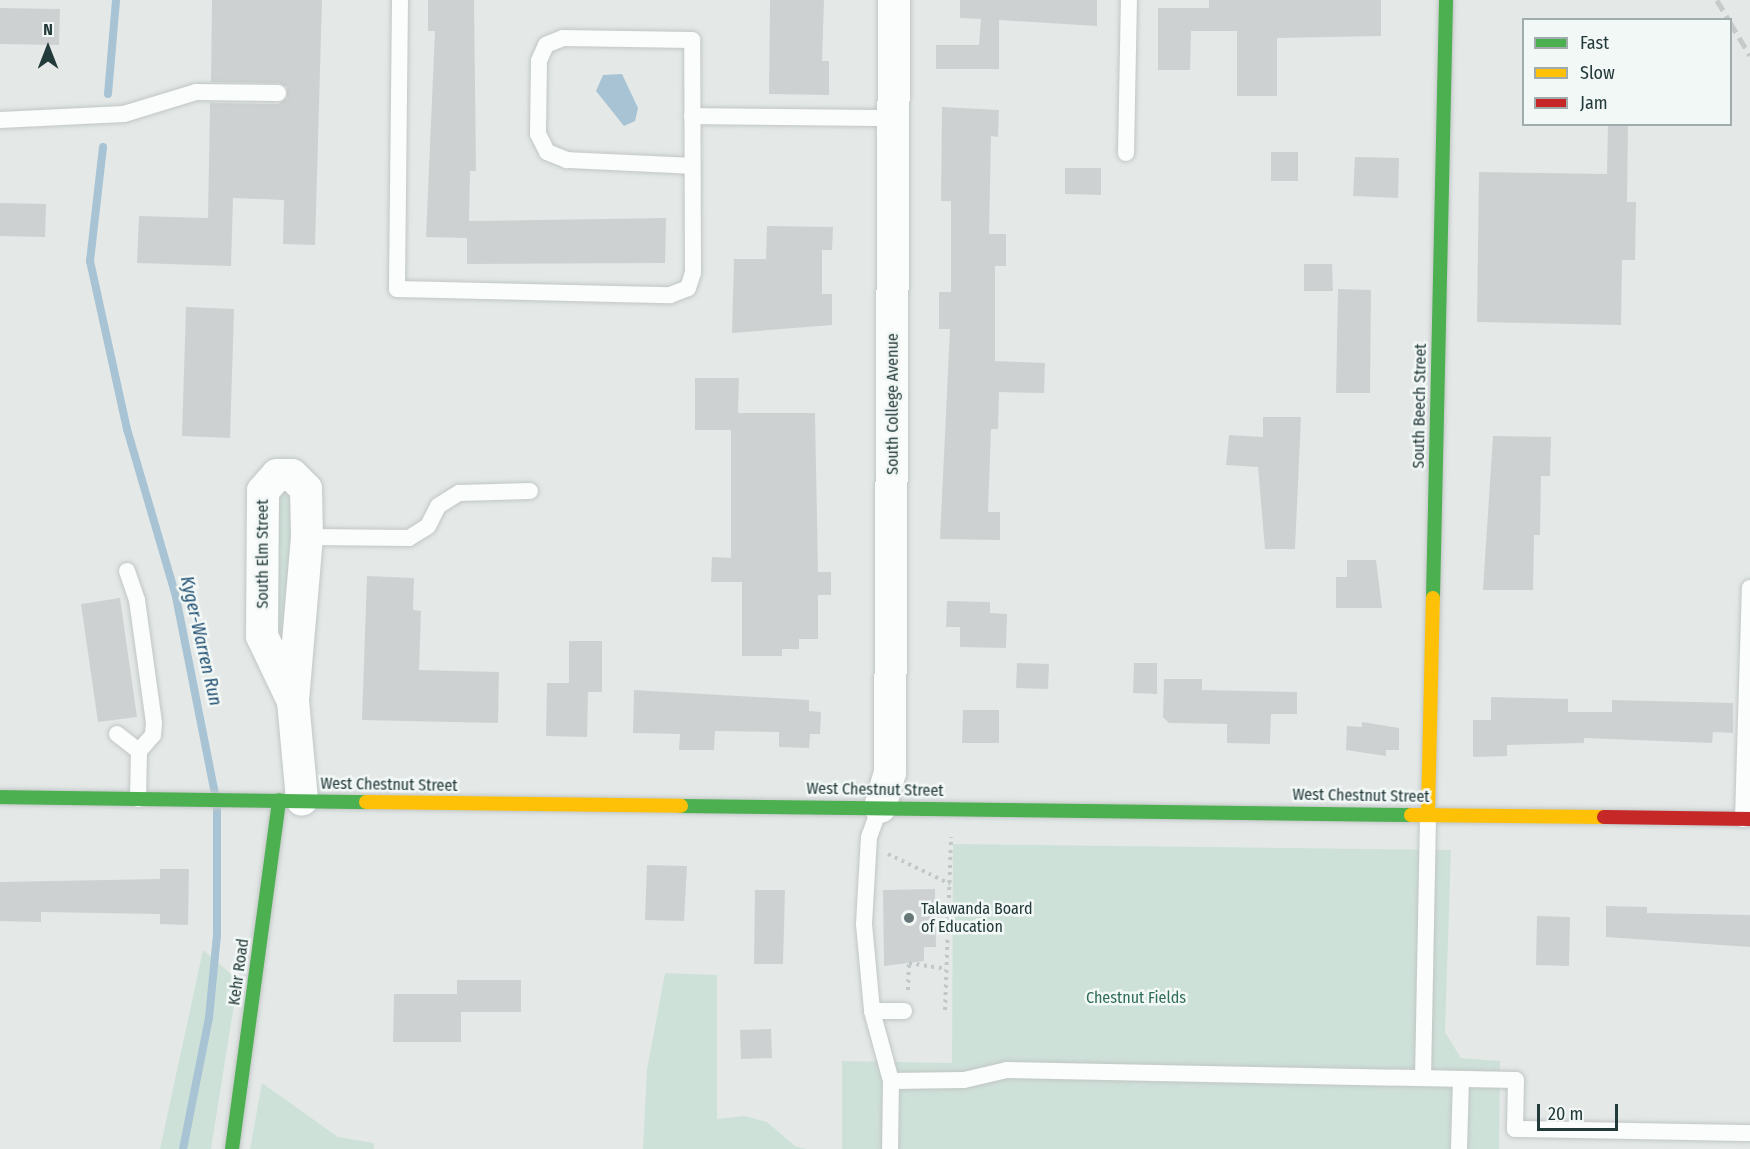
<!DOCTYPE html>
<style>
body{margin:0}
#map{position:relative;width:1750px;height:1149px;overflow:hidden;background:#e4e9e8;font-family:"Fira Sans Condensed",sans-serif}
div>[style]{position:absolute}
.green>*{inset:0;background:#cee1d9}
.water>*{inset:0;background:#a7c3d4}
.stream>*{height:8px;margin:-4px;padding:0 4px;transform-origin:4px;border-radius:4px;background:#a7c3d4}
.building>*{inset:0;background:#cdd1d1}
.path>*{height:4px;margin-top:-2px;transform-origin:0;background:repeating-linear-gradient(90deg,#c1c9c8 0 3px,transparent 0 7.5px)}
.roads{filter:drop-shadow(0 0 2px #c1c6c5) drop-shadow(0 0 2px #c1c6c5)}
.lane>*{height:16px;margin:-8px;padding:0 8px;transform-origin:8px;border-radius:8px;background:#fbfcfc}
.street>*{height:32px;margin:-16px;padding:0 16px;transform-origin:16px;border-radius:16px;background:#fbfcfc}
.fast>*{height:14px;margin:-7px;padding:0 7px;transform-origin:7px;border-radius:7px;background:#4caf50}
.slow>*{height:14px;margin:-7px;padding:0 7px;transform-origin:7px;border-radius:7px;background:#ffc107}
.jam>*{height:14px;margin:-7px;padding:0 7px;transform-origin:7px;border-radius:7px;background:#c62828}
.rail>*{height:4.5px;margin-top:-2.25px;transform-origin:0;background:repeating-linear-gradient(90deg,#c6caca 0 12px,transparent 0 18px)}
.dots>*{width:16px;height:16px;translate:-50% -50%;box-sizing:border-box;border:3px solid #f2f8f6;border-radius:50%}
span{translate:-50% -50%;white-space:nowrap;text-align:center;line-height:1.15;-webkit-text-stroke:5px #f2f8f6;paint-order:stroke}
.street-label{font-size:16px;color:#233a3a}
.poi-label{font-size:16px;color:#233a3a}
.left{translate:0 -50%;text-align:left}
.park-label{font-size:16px;color:#306e58}
.water-label{font-size:18px;color:#215072;font-style:italic}
.legend{position:absolute;left:1522px;top:18px;width:210px;height:108px;box-sizing:border-box;background:#f2f8f6;border:2px solid #9facab;margin:0;padding:8px 10px;list-style:none;font-size:18px;color:#233a3a}
.legend li{display:flex;align-items:center;gap:12px;height:30px}
.legend b{width:30px;border:2px solid #9facab}
.north{position:absolute;left:18px;top:18px;width:60px;height:60px;-webkit-text-stroke:4px #f2f8f6;paint-order:stroke;rotate:0deg;font-size:16px;font-weight:700;line-height:24px;text-align:center;color:#233a3a}
.north::after{content:'';display:block;margin:auto;width:21px;height:27px;background:#233a3a;clip-path:polygon(50% 0,100% 100%,50% 72%,0 100%)}
.scale{position:absolute;left:1537px;top:1104px;width:81px;height:27px;box-sizing:border-box;border:3px solid #233a3a;border-top:0;padding-left:8px;font-size:18px;line-height:21px;white-space:nowrap;color:#233a3a;-webkit-text-stroke:4px #f2f8f6;paint-order:stroke}
</style>
<div id="map">
<div class="green">
<i style="clip-path:polygon(280px 485px,296px 494px,283px 637px,275px 624px)"></i>
<i style="clip-path:polygon(953px 844px,1451px 850px,1445px 1032px,1461px 1058px,1500px 1061px,1499px 1149px,842px 1149px,842px 1061px,952px 1063px)"></i>
<i style="clip-path:polygon(203px 950px,238px 980px,211px 1149px,160px 1149px)"></i>
<i style="clip-path:polygon(665px 973px,717px 975px,717px 1119px,745px 1116px,767px 1122px,795px 1146px,807px 1149px,643px 1149px,647px 1069px)"></i>
<i style="clip-path:polygon(262px 1083px,338px 1137px,374px 1143px,374px 1149px,250px 1149px)"></i>
</div>
<div class="water">
<i style="clip-path:polygon(622px 74px,638px 108px,635px 121px,624px 126px,596px 91px,603px 75px)"></i>
</div>
<div class="stream">
<i style="left:108px;top:94px;width:94px;rotate:-85.1deg"></i>
<i style="left:103px;top:147px;width:115px;rotate:96.5deg"></i>
<i style="left:90px;top:261px;width:172px;rotate:77.6deg"></i>
<i style="left:127px;top:429px;width:175px;rotate:73.7deg"></i>
<i style="left:176px;top:597px;width:201px;rotate:78.8deg"></i>
<i style="left:183px;top:1149px;width:134px;rotate:-78.8deg"></i>
<i style="left:209px;top:1018px;width:83px;rotate:-84.5deg"></i>
<i style="left:217px;top:935px;width:128px;rotate:-90deg"></i>
</div>
<div class="building">
<i style="clip-path:polygon(212px 0,322px 0,315px 245px,283px 244px,284px 200px,233px 198px,231px 266px,137px 263px,139px 216px,208px 218px,210px 103px,278px 104px,287px 98px,287px 87px,279px 83px,211px 82px)"></i>
<i style="clip-path:polygon(428px 0,474px 0,476px 171px,470px 171px,469px 221px,666px 218px,665px 263px,467px 264px,467px 238px,426px 237px,435px 31px,428px 31px)"></i>
<i style="clip-path:polygon(770px 0,824px 0,822px 61px,829px 61px,829px 95px,769px 94px)"></i>
<i style="clip-path:polygon(960px 0,1097px 0,1097px 26px,999px 20px,999px 69px,936px 69px,936px 45px,979px 45px,981px 19px,960px 18px)"></i>
<i style="clip-path:polygon(1209px 0,1381px 0,1381px 36px,1277px 38px,1277px 96px,1237px 96px,1237px 31px,1191px 31px,1190px 70px,1158px 70px,1158px 8px,1209px 8px)"></i>
<i style="clip-path:polygon(0 8px,60px 9px,59px 45px,0 44px)"></i>
<i style="clip-path:polygon(942px 107px,999px 110px,998px 137px,991px 136px,989px 234px,1006px 234px,1006px 266px,995px 266px,995px 361px,1045px 363px,1044px 393px,999px 392px,998px 429px,991px 429px,988px 512px,1000px 512px,1000px 540px,940px 539px,950px 329px,939px 329px,939px 292px,951px 292px,951px 201px,941px 201px)"></i>
<i style="clip-path:polygon(1608px 124px,1628px 124px,1627px 202px,1636px 202px,1635px 260px,1622px 260px,1621px 325px,1477px 322px,1479px 172px,1607px 174px)"></i>
<i style="clip-path:polygon(1271px 152px,1298px 152px,1298px 181px,1271px 181px)"></i>
<i style="clip-path:polygon(1355px 157px,1399px 158px,1398px 198px,1353px 196px)"></i>
<i style="clip-path:polygon(1065px 168px,1101px 168px,1101px 195px,1065px 194px)"></i>
<i style="clip-path:polygon(0 203px,46px 204px,45px 237px,0 236px)"></i>
<i style="clip-path:polygon(767px 226px,833px 227px,832px 250px,822px 250px,822px 294px,832px 294px,832px 325px,732px 333px,734px 259px,766px 259px)"></i>
<i style="clip-path:polygon(1304px 264px,1332px 264px,1333px 291px,1304px 291px)"></i>
<i style="clip-path:polygon(1338px 289px,1371px 290px,1370px 393px,1336px 393px)"></i>
<i style="clip-path:polygon(186px 307px,234px 309px,230px 438px,182px 436px)"></i>
<i style="clip-path:polygon(695px 378px,739px 378px,738px 413px,815px 413px,818px 572px,831px 572px,831px 595px,818px 595px,818px 639px,799px 639px,799px 649px,782px 649px,782px 656px,742px 656px,742px 582px,711px 582px,712px 557px,731px 558px,731px 430px,695px 430px)"></i>
<i style="clip-path:polygon(1263px 417px,1301px 417px,1295px 549px,1265px 549px,1258px 467px,1226px 465px,1229px 435px,1263px 437px)"></i>
<i style="clip-path:polygon(1493px 436px,1551px 437px,1550px 476px,1541px 476px,1540px 535px,1534px 535px,1533px 590px,1483px 590px)"></i>
<i style="clip-path:polygon(1347px 560px,1376px 560px,1382px 608px,1336px 608px,1336px 577px,1347px 577px)"></i>
<i style="clip-path:polygon(367px 576px,414px 578px,413px 610px,421px 611px,419px 670px,499px 672px,498px 723px,362px 720px)"></i>
<i style="clip-path:polygon(120px 598px,137px 717px,98px 722px,81px 604px)"></i>
<i style="clip-path:polygon(947px 601px,990px 602px,990px 613px,1007px 614px,1006px 648px,960px 647px,960px 627px,946px 627px)"></i>
<i style="clip-path:polygon(569px 641px,602px 641px,602px 692px,588px 692px,587px 737px,546px 736px,547px 683px,569px 683px)"></i>
<i style="clip-path:polygon(1017px 663px,1049px 664px,1048px 689px,1016px 688px)"></i>
<i style="clip-path:polygon(1134px 663px,1157px 663px,1157px 694px,1133px 693px)"></i>
<i style="clip-path:polygon(1164px 679px,1202px 679px,1202px 690px,1297px 692px,1297px 714px,1271px 714px,1270px 744px,1227px 743px,1227px 724px,1169px 723px,1163px 717px)"></i>
<i style="clip-path:polygon(634px 690px,809px 700px,809px 711px,821px 712px,820px 734px,810px 734px,809px 748px,779px 747px,779px 732px,715px 731px,714px 750px,679px 750px,680px 734px,633px 733px)"></i>
<i style="clip-path:polygon(1491px 697px,1568px 699px,1568px 712px,1612px 712px,1612px 700px,1733px 703px,1733px 733px,1713px 732px,1712px 743px,1584px 738px,1584px 743px,1507px 745px,1507px 756px,1473px 757px,1473px 720px,1491px 720px)"></i>
<i style="clip-path:polygon(963px 710px,999px 710px,999px 743px,962px 743px)"></i>
<i style="clip-path:polygon(1362px 722px,1399px 728px,1399px 750px,1386px 750px,1386px 756px,1346px 750px,1347px 726px,1362px 727px)"></i>
<i style="clip-path:polygon(647px 865px,687px 866px,684px 921px,645px 920px)"></i>
<i style="clip-path:polygon(160px 869px,189px 869px,188px 925px,160px 924px,160px 914px,41px 912px,41px 922px,0 921px,0 882px,160px 879px)"></i>
<i style="clip-path:polygon(935px 889px,936px 947px,924px 947px,924px 961px,884px 966px,883px 890px)"></i>
<i style="clip-path:polygon(755px 890px,785px 890px,783px 964px,754px 964px)"></i>
<i style="clip-path:polygon(1606px 906px,1647px 907px,1647px 913px,1750px 915px,1750px 947px,1606px 937px)"></i>
<i style="clip-path:polygon(1537px 916px,1570px 917px,1569px 966px,1536px 965px)"></i>
<i style="clip-path:polygon(457px 980px,521px 980px,521px 1012px,461px 1012px,461px 1042px,393px 1042px,394px 994px,457px 994px)"></i>
<i style="clip-path:polygon(771px 1029px,772px 1058px,741px 1059px,740px 1030px)"></i>
</div>
<div class="path">
<i style="left:888px;top:854px;width:69px;rotate:25.8deg"></i>
<i style="left:908px;top:990px;width:27px;rotate:-88deg"></i>
<i style="left:909px;top:963px;width:37px;rotate:9deg"></i>
<i style="left:945px;top:1010px;width:173px;rotate:-88deg"></i>
</div>
<div class="roads">
<div class="lane">
<i style="left:400px;top:0;width:289px;rotate:90.6deg"></i>
<i style="left:397px;top:289px;width:273px;rotate:1.3deg"></i>
<i style="left:670px;top:295px;width:19px;rotate:-21deg"></i>
<i style="left:688px;top:288px;width:16px;rotate:-72deg"></i>
<i style="left:693px;top:273px;width:233px;rotate:-90.2deg"></i>
<i style="left:692px;top:40px;width:129px;rotate:-179.1deg"></i>
<i style="left:563px;top:38px;width:18px;rotate:158deg"></i>
<i style="left:546px;top:45px;width:17px;rotate:114deg"></i>
<i style="left:539px;top:61px;width:73px;rotate:90.8deg"></i>
<i style="left:538px;top:134px;width:20px;rotate:63deg"></i>
<i style="left:547px;top:152px;width:22px;rotate:22deg"></i>
<i style="left:567px;top:160px;width:125px;rotate:2.7deg"></i>
<i style="left:692px;top:116px;width:201px;rotate:0.6deg"></i>
<i style="left:0;top:120px;width:124px;rotate:-2.8deg"></i>
<i style="left:124px;top:114px;width:75px;rotate:-17deg"></i>
<i style="left:196px;top:92px;width:82px;rotate:0.7deg"></i>
<i style="left:1126px;top:153px;width:153px;rotate:-88.9deg"></i>
<i style="left:307px;top:537px;width:102px;rotate:0.6deg"></i>
<i style="left:409px;top:538px;width:22px;rotate:-32deg"></i>
<i style="left:428px;top:526px;width:22px;rotate:-63deg"></i>
<i style="left:438px;top:506px;width:25px;rotate:-32deg"></i>
<i style="left:459px;top:493px;width:71px;rotate:-1.6deg"></i>
<i style="left:127px;top:571px;width:31px;rotate:71deg"></i>
<i style="left:137px;top:600px;width:124px;rotate:82.1deg"></i>
<i style="left:154px;top:723px;width:12px;rotate:95deg"></i>
<i style="left:153px;top:735px;width:21px;rotate:131deg"></i>
<i style="left:139px;top:751px;width:48px;rotate:91.2deg"></i>
<i style="left:117px;top:734px;width:28px;rotate:38deg"></i>
<i style="left:880px;top:807px;width:32px;rotate:110deg"></i>
<i style="left:869px;top:837px;width:87px;rotate:93.3deg"></i>
<i style="left:864px;top:924px;width:87px;rotate:84.7deg"></i>
<i style="left:872px;top:1011px;width:73px;rotate:74.8deg"></i>
<i style="left:891px;top:1081px;width:68px;rotate:90.8deg"></i>
<i style="left:1743px;top:819px;width:231px;rotate:-88.3deg"></i>
<i style="left:872px;top:1011px;width:32px"></i>
<i style="left:1423px;top:1078px;width:265px;rotate:-88.9deg"></i>
<i style="left:891px;top:1081px;width:73px;rotate:-0.8deg"></i>
<i style="left:964px;top:1080px;width:44px;rotate:-13.1deg"></i>
<i style="left:1007px;top:1070px;width:509px;rotate:1.13deg"></i>
<i style="left:1516px;top:1080px;width:49px;rotate:91.2deg"></i>
<i style="left:1515px;top:1129px;width:235px;rotate:1deg"></i>
<i style="left:1459px;top:1149px;width:70px;rotate:-88.4deg"></i>
</div>
<div class="street">
<i style="left:293px;top:701px;width:72px;rotate:-115.5deg"></i>
<i style="left:262px;top:636px;width:145px;rotate:-89.6deg"></i>
<i style="left:263px;top:491px;width:21px;rotate:-49deg"></i>
<i style="left:277px;top:475px;width:15px"></i>
<i style="left:292px;top:475px;width:20px;rotate:45deg"></i>
<i style="left:306px;top:489px;width:48px;rotate:88.8deg"></i>
<i style="left:307px;top:537px;width:165px;rotate:94.9deg"></i>
<i style="left:293px;top:701px;width:99px;rotate:84.8deg"></i>
<i style="left:880px;top:807px;width:35px;rotate:-74deg"></i>
<i style="left:890px;top:773px;width:773px;rotate:-89.7deg"></i>
</div>
<div class="fast">
<i style="left:1433px;top:598px;width:598px;rotate:-88.75deg"></i>
<i style="left:0;top:797px;width:366px;rotate:0.8deg"></i>
<i style="left:681px;top:806px;width:730px;rotate:0.71deg"></i>
<i style="left:232px;top:1149px;width:352px;rotate:-82.3deg"></i>
</div>
<div class="slow">
<i style="left:366px;top:802px;width:315px;rotate:0.7deg"></i>
<i style="left:1428px;top:813px;width:215px;rotate:-88.7deg"></i>
<i style="left:1411px;top:815px;width:193px;rotate:0.6deg"></i>
</div>
<div class="jam">
<i style="left:1604px;top:817px;width:146px;rotate:0.8deg"></i>
</div>
</div>
<div class="rail">
<i style="left:1717px;top:0;width:23px;rotate:59deg"></i>
<i style="left:1730px;top:22px;width:39px;rotate:59deg"></i>
</div>
<div class="dots">
<i style="left:909px;top:918px;background:#677777"></i>
</div>
<div class="street-label">
<span style="left:893px;top:404px;rotate:-90deg">South College Avenue</span>
<span style="left:1420px;top:406px;rotate:-89deg">South Beech Street</span>
<span style="left:263px;top:554px;rotate:-90deg">South Elm Street</span>
<span style="left:389px;top:785px;rotate:1deg">West Chestnut Street</span>
<span style="left:875px;top:790px;rotate:1deg">West Chestnut Street</span>
<span style="left:1361px;top:796px;rotate:1deg">West Chestnut Street</span>
<span style="left:239px;top:972px;rotate:-82deg">Kehr Road</span>
</div>
<div class="poi-label">
<span class="left" style="left:921px;top:918px">Talawanda Board<br>of Education</span>
</div>
<div class="park-label">
<span style="left:1136px;top:998px">Chestnut Fields</span>
</div>
<div class="water-label">
<span style="left:201px;top:641px;rotate:77deg">Kyger-Warren Run</span>
</div>
<ul class="legend">
<li><b style="height:8px;background:#4caf50"></b>Fast</li>
<li><b style="height:8px;background:#ffc107"></b>Slow</li>
<li><b style="height:8px;background:#c62828"></b>Jam</li>
</ul>
<div class="north">N</div>
<div class="scale">20 m</div>
</div>
